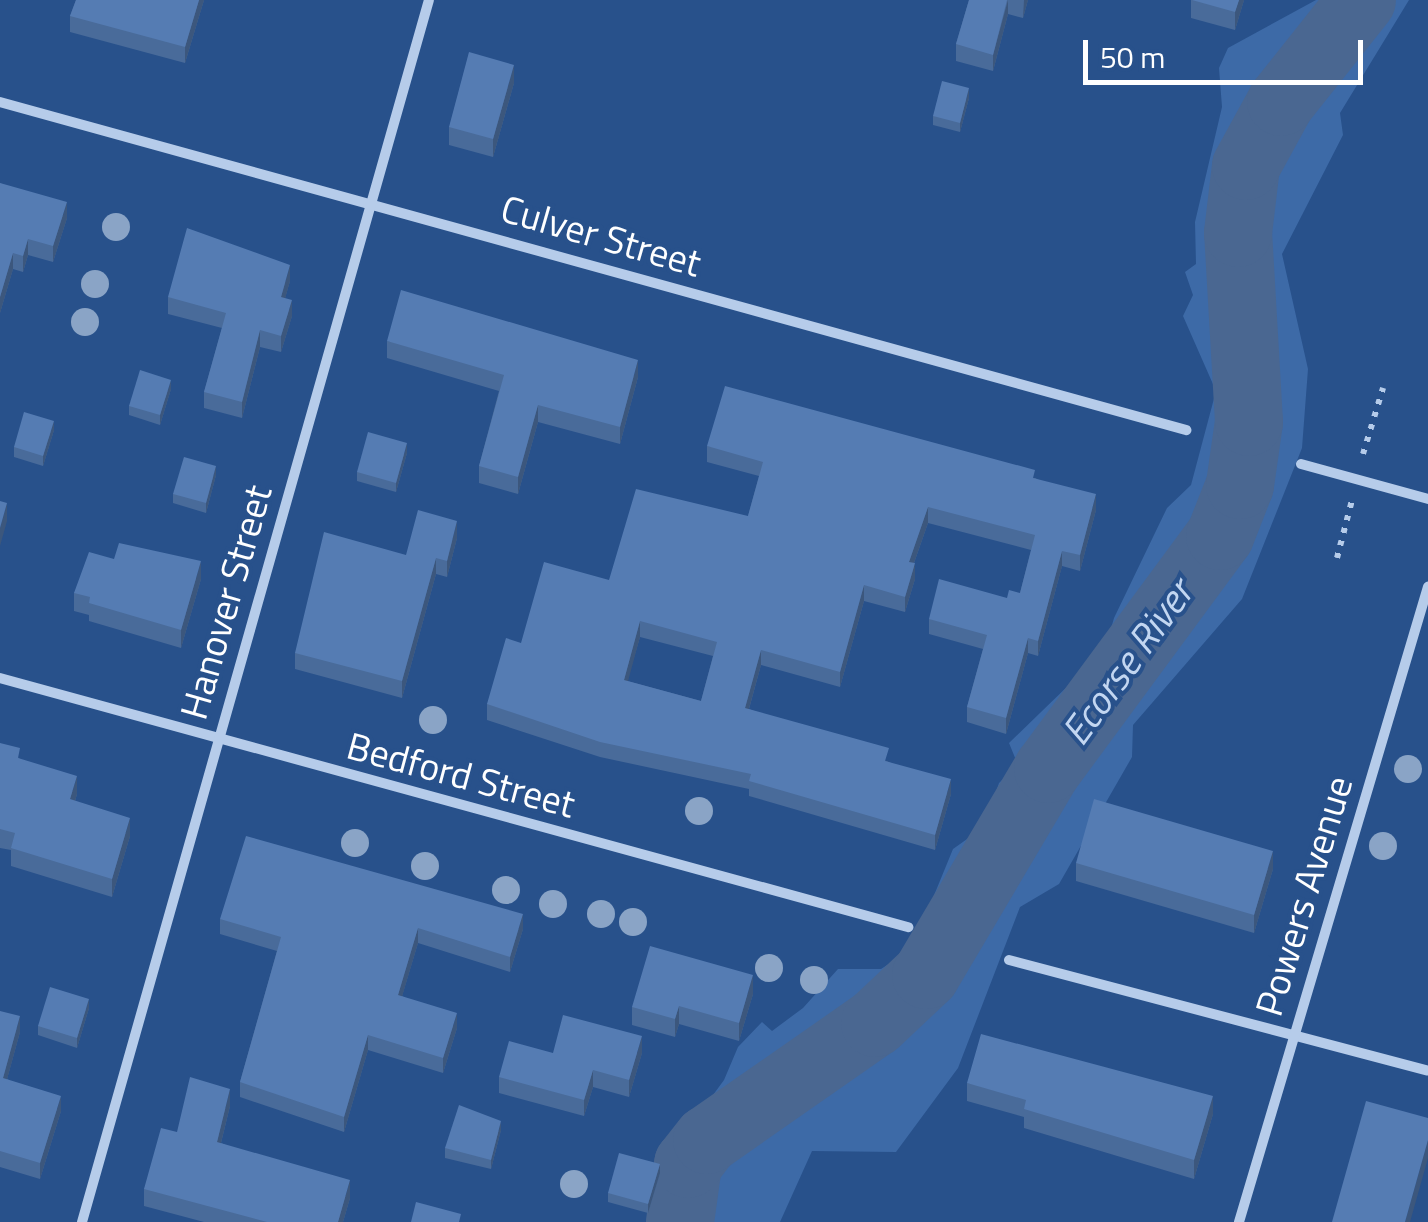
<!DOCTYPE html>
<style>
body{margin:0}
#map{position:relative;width:1428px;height:1222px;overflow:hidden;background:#28518b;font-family:"Titillium Web",sans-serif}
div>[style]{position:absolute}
.green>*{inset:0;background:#3d6aa7}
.river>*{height:68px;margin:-34px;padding:0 34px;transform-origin:34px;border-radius:34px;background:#4a6791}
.path>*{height:6px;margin-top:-3px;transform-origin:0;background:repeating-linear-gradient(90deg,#b6ccea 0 5px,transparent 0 13px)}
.street>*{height:10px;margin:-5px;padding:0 5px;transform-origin:5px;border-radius:5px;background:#b6ccea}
.trees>*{width:28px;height:28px;margin:-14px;border-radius:50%;background:#8aa4c6}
.wall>*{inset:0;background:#496b9a}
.shaded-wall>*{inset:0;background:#3c577d}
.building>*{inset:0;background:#557cb3}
span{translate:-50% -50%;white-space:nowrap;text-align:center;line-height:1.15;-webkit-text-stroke:8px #28518b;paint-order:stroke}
.street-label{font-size:38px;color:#fff}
.water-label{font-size:40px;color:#c2d6f1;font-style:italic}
.scale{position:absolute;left:1083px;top:40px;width:280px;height:45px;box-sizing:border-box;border:5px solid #fff;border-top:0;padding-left:12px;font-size:30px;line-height:35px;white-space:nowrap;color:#fff;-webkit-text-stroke:8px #28518b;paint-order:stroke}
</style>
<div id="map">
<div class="green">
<i style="clip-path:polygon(1316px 0,1409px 0,1340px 113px,1343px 135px,1282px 254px,1308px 369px,1302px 448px,1242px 599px,1133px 725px,1132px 757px,1059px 884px,1020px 907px,958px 1068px,896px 1152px,812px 1151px,780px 1222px,647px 1222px,675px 1147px,724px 1080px,738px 1047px,762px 1022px,772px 1031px,803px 1008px,838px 969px,881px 969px,912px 949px,953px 849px,984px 827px,999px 783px,1018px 765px,1009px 743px,1105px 650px,1114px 618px,1167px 508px,1191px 485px,1216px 391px,1183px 316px,1193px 295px,1185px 272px,1196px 264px,1195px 222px,1222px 107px,1219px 68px,1228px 48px)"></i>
</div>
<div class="river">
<i style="left:680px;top:1222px;width:59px;rotate:-82.1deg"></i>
<i style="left:688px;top:1164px;width:31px;rotate:-52deg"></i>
<i style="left:707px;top:1140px;width:205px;rotate:-34.9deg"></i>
<i style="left:875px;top:1023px;width:70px;rotate:-43.3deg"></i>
<i style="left:926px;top:975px;width:239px;rotate:-59.4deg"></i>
<i style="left:1048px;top:769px;width:290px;rotate:-53.6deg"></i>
<i style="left:1220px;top:536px;width:55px;rotate:-68.6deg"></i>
<i style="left:1240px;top:485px;width:64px;rotate:-81.9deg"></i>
<i style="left:1249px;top:422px;width:189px;rotate:-93.3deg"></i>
<i style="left:1238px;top:233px;width:67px;rotate:-83.2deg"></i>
<i style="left:1246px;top:166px;width:73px;rotate:-61.3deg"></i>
<i style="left:1281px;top:102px;width:130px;rotate:-51.5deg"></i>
</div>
<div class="path">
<i style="left:1363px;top:454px;width:69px;rotate:-73.1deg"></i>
<i style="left:1337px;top:558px;width:60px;rotate:-75.5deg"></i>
</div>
<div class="street">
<i style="left:0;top:102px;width:1231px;rotate:15.46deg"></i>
<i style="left:1301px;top:464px;width:132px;rotate:15.4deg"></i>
<i style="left:0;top:678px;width:942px;rotate:15.34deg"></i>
<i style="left:1009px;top:960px;width:433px;rotate:14.8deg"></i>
<i style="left:82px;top:1222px;width:1270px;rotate:-74.15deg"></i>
<i style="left:1239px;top:1222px;width:663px;rotate:-73.43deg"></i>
</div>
<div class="trees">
<i style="left:116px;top:227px"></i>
<i style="left:95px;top:284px"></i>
<i style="left:85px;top:322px"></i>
<i style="left:433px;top:720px"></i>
<i style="left:1408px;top:769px"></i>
<i style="left:699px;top:811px"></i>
<i style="left:355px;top:843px"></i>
<i style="left:1383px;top:846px"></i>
<i style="left:425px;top:866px"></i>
<i style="left:506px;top:890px"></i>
<i style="left:553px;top:904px"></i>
<i style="left:601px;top:914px"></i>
<i style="left:633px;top:922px"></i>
<i style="left:769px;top:968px"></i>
<i style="left:814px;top:980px"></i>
<i style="left:574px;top:1184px"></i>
</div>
<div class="wall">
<i style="clip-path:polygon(76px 0,204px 0,185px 63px,70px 32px,70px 16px)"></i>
<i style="clip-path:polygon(969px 0,1028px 0,1023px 18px,1008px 14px,993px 71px,956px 61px,956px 44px)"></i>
<i style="clip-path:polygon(1191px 0,1244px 0,1235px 30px,1191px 18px)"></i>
<i style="clip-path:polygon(514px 83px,493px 157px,449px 145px,449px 127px)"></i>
<i style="clip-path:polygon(969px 98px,960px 132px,933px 125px,933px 116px)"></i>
<i style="clip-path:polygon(0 183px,67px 218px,53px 262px,28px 255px,23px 272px,13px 269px,0 313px)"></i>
<i style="clip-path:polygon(290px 281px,285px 298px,292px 316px,281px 352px,260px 347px,242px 418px,204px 408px,204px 392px,222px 328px,168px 314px,168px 297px)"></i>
<i style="clip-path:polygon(387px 341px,638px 377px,620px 444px,538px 422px,518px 494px,479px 483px,479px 466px,499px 391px,387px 358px)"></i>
<i style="clip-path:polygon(171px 389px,160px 425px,129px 415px,129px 406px)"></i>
<i style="clip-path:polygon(54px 430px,43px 466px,14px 457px,14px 447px)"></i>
<i style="clip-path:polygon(evenodd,707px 446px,1035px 478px,1096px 510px,1080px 571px,1062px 566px,1038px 656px,1028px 653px,1006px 734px,967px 722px,967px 707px,983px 649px,929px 634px,929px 619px,1007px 598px,1020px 593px,1031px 550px,928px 523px,914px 563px,915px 579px,905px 612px,864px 601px,840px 687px,761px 665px,749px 709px,889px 762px,951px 794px,935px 850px,749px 796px,749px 789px,600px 757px,487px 720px,487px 704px,609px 580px,748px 516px,759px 476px,707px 462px,707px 446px,640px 637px,713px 656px,701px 701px,627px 681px,640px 637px)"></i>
<i style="clip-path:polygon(407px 453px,396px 492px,357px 481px,357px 472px)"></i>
<i style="clip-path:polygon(216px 475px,206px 513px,173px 503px,173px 494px)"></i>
<i style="clip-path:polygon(457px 538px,447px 577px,436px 574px,402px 698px,295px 669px,295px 653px,406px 555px)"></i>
<i style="clip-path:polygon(114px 559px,201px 579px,181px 648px,89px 621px,89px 615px,74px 611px,74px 593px)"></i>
<i style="clip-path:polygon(0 743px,20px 759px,77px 794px,75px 801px,130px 836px,112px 897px,11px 866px,11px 850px,0 848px)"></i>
<i style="clip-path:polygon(1076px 863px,1273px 869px,1254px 933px,1076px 881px)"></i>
<i style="clip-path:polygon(220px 919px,523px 929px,510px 972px,418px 943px,402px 996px,457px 1028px,443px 1073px,368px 1050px,344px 1132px,240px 1097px,240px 1082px,277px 951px,220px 934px)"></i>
<i style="clip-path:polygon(753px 994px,739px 1041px,679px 1024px,675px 1037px,632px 1025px,632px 1007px)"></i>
<i style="clip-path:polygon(89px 1008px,77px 1048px,38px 1035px,38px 1026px)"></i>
<i style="clip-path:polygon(0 1011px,20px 1032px,7px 1079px,61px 1111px,40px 1179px,0 1167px)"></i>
<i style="clip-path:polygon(553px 1053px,642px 1053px,629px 1097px,593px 1087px,584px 1116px,499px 1093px,499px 1077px)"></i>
<i style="clip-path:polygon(967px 1083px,1213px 1114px,1194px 1179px,1024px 1128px,1024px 1117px,967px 1101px)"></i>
<i style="clip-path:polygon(230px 1106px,221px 1143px,350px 1198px,343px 1222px,204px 1222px,144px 1206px,144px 1189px,177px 1132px)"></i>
<i style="clip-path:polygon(501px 1130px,491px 1169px,445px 1158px,445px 1148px)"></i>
<i style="clip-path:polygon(660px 1173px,648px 1213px,608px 1202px,608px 1193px)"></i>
</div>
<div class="shaded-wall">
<i style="clip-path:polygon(199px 0,204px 0,185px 63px,185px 47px)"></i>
<i style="clip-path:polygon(1008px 0,1008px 14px,993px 71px,993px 55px)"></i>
<i style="clip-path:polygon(1024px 0,1028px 0,1023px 18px)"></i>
<i style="clip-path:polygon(1239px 0,1244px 0,1235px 30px,1235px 12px)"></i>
<i style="clip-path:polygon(514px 65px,514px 83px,493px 157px,493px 139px)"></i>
<i style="clip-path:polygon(969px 88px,969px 98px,960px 132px,960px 123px)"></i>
<i style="clip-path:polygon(67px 202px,67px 218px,53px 262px,53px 246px)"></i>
<i style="clip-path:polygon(28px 239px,28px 255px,23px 272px,23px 256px)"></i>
<i style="clip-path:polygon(13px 253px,13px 269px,0 313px,0 297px)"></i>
<i style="clip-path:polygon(290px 265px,290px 281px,281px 313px,281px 297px)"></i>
<i style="clip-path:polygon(292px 300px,292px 316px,281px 352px,281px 336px)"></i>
<i style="clip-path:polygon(260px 330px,260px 347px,242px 418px,242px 402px)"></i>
<i style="clip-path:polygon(638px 360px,638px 377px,620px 444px,620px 427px)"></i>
<i style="clip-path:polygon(171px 380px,171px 389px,160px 425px,160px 415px)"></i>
<i style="clip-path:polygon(538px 405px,538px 422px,518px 494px,518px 477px)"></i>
<i style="clip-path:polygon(54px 421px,54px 430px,43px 466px,43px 456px)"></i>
<i style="clip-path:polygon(407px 443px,407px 453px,396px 492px,396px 483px)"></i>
<i style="clip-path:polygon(216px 466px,216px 475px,206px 513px,206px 503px)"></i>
<i style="clip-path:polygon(1096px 494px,1096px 510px,1080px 571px,1080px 555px)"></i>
<i style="clip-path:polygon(7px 503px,7px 521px,0 546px,0 528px)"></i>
<i style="clip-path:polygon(928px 507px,928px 523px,909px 577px,909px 562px)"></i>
<i style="clip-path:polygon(457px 521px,457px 538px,447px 577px,447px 561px)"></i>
<i style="clip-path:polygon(1062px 551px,1062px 566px,1038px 656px,1038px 641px)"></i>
<i style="clip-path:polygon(436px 558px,436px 574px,402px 698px,402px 681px)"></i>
<i style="clip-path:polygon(201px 561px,201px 579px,181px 648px,181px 630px)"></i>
<i style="clip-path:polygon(915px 563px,915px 579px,905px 612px,905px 597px)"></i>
<i style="clip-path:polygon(864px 585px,864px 601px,840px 687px,840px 672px)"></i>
<i style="clip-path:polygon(640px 621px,640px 637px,624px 696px,624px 680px)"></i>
<i style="clip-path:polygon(1028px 638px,1028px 653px,1006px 734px,1006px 718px)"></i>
<i style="clip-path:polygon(761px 650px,761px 665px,745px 723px,745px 708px)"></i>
<i style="clip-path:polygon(77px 776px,77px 794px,70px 818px,70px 799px)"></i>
<i style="clip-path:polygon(951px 779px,951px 794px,935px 850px,935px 835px)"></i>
<i style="clip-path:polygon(130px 818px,130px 836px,112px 897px,112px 879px)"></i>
<i style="clip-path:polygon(1273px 851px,1273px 869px,1254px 933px,1254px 915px)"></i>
<i style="clip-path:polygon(523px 914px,523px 929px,510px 972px,510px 957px)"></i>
<i style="clip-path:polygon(418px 928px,418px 943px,398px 1010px,398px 995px)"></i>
<i style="clip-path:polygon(753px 975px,753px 994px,739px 1041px,739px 1023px)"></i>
<i style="clip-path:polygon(89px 999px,89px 1008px,77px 1048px,77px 1038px)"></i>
<i style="clip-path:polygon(679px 1006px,679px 1024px,675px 1037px,675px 1019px)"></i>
<i style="clip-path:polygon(457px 1013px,457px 1028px,443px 1073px,443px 1058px)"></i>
<i style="clip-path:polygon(20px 1016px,20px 1032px,3px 1094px,3px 1078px)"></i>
<i style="clip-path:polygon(368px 1035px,368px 1050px,344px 1132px,344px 1117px)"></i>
<i style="clip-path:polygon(642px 1036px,642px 1053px,629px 1097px,629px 1080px)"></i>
<i style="clip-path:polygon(593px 1070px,593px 1087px,584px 1116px,584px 1100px)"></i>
<i style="clip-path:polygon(230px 1089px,230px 1106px,217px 1159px,217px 1142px)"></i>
<i style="clip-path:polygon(61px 1096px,61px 1111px,40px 1179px,40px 1163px)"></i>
<i style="clip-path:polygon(1213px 1096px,1213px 1114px,1194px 1179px,1194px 1160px)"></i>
<i style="clip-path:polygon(501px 1121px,501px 1130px,491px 1169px,491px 1160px)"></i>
<i style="clip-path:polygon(1428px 1140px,1428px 1158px,1410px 1222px,1405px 1222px)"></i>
<i style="clip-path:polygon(660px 1164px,660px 1173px,648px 1213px,648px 1204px)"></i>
<i style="clip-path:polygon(350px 1180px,350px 1198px,343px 1222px,338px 1222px)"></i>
</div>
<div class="building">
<i style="clip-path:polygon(76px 0,199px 0,185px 47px,70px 16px)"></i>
<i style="clip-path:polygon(969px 0,1007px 0,993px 55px,956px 44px)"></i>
<i style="clip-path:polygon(1192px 0,1239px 0,1235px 12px)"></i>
<i style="clip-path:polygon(469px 52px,514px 65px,493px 139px,449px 127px)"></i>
<i style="clip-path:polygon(942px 81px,969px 88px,960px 123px,933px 116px)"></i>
<i style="clip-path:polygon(0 183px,67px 202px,53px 246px,28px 239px,23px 256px,13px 253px,0 297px)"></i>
<i style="clip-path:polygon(187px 228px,290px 265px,281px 297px,292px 300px,281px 336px,260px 330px,242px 402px,204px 392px,226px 313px,168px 297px)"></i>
<i style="clip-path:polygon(401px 290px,638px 360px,620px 427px,538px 405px,518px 477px,479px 466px,504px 375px,387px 341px)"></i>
<i style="clip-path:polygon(140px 370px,171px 380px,160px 415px,129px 406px)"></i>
<i style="clip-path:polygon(evenodd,725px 386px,1035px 470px,1033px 478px,1096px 494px,1080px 555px,1062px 551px,1038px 641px,1028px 638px,1006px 718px,967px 707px,987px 635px,929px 619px,939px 579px,1007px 598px,1009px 590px,1020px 593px,1035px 535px,928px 507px,909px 562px,915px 563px,905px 597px,864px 585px,840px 672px,761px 650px,745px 708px,889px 748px,885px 761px,951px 779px,935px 835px,749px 781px,751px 774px,600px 742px,487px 704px,506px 638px,521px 643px,544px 562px,609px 580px,636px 489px,748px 516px,763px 462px,707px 446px,725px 386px,640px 621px,717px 642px,701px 701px,624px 680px,640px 621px)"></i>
<i style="clip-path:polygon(24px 412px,54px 421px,43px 456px,14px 447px)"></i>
<i style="clip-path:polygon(368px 432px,407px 443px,396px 483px,357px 472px)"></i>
<i style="clip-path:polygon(184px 457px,216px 466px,206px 503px,173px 494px)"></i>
<i style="clip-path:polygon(0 501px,7px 503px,0 528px)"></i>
<i style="clip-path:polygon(418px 510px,457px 521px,447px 561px,436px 558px,402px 681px,295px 653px,324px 532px,406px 555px)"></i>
<i style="clip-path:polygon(119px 543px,201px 561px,181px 630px,89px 603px,90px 597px,74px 593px,89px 552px,114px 559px)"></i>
<i style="clip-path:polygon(0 743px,20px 748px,18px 758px,77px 776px,70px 799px,130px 818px,112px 879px,11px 848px,15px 833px,0 829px)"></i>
<i style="clip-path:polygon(1094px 799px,1273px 851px,1254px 915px,1076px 863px)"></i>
<i style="clip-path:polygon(246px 836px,523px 914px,510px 957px,418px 928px,398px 995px,457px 1013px,443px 1058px,368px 1035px,344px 1117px,240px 1082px,281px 937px,220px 919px)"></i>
<i style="clip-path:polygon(650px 946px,753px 975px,739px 1023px,679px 1006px,675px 1019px,632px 1007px)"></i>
<i style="clip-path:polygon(50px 987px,89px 999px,77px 1038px,38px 1026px)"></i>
<i style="clip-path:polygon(0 1011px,20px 1016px,3px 1078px,61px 1096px,40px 1163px,0 1151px)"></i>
<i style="clip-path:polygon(563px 1015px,642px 1036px,629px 1080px,593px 1070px,584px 1100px,499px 1077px,509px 1041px,553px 1053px)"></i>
<i style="clip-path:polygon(981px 1034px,1213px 1096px,1194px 1160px,1024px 1109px,1026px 1100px,967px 1083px)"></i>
<i style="clip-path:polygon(190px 1077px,230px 1089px,217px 1142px,350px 1180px,338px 1222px,267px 1222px,144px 1189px,161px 1128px,177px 1132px)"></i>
<i style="clip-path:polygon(1366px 1101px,1428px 1118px,1428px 1140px,1405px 1222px,1332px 1222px)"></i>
<i style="clip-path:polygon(459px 1105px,501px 1121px,491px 1160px,445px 1148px)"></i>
<i style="clip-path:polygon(619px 1153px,660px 1164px,648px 1204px,608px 1193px)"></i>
<i style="clip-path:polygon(416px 1202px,461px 1214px,459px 1222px,411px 1222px)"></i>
</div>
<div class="street-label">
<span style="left:601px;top:236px;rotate:16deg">Culver Street</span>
<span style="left:226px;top:602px;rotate:-74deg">Hanover Street</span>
<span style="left:461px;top:775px;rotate:15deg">Bedford Street</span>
<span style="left:1304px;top:896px;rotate:-73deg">Powers Avenue</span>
</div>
<div class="water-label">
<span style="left:1127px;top:662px;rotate:-54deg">Ecorse River</span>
</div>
<div class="scale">50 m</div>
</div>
